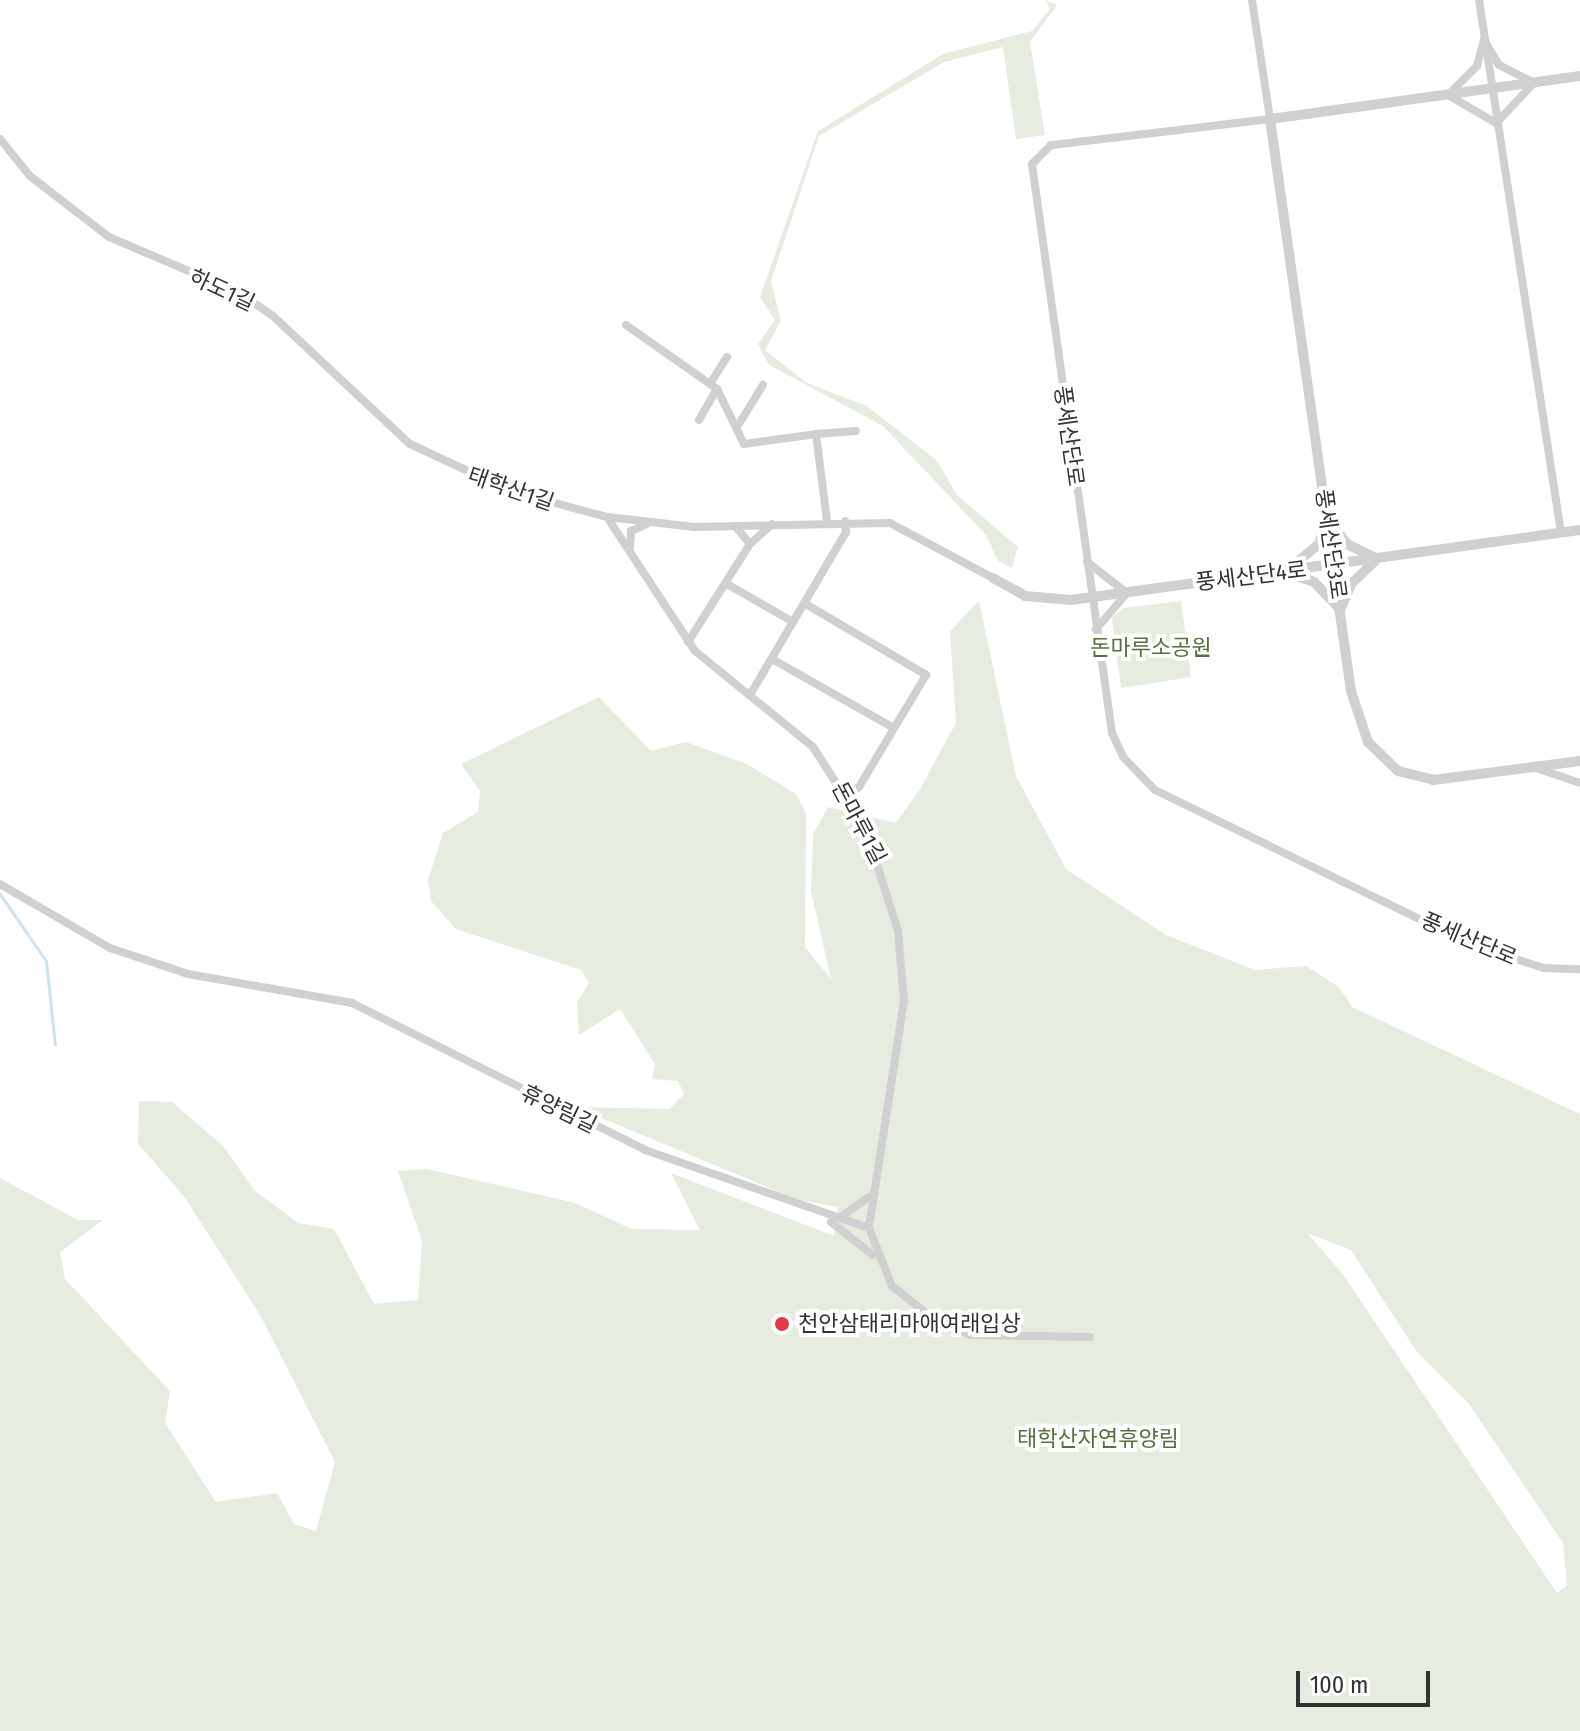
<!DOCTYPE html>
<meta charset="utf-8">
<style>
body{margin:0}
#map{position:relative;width:1580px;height:1731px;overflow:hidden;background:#fff;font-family:"Fira Sans Condensed","Noto Sans KR",sans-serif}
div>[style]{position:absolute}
.green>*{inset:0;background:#e6ecdf}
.stream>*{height:3px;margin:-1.5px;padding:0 1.5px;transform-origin:1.5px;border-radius:1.5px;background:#cfe2ee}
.minor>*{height:8px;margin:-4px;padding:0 4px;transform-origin:4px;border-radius:4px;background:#d0d0d0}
.tertiary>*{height:10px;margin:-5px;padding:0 5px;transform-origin:5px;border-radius:5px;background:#d0d0d0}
.dots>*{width:22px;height:22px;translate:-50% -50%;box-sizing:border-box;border:4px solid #fff;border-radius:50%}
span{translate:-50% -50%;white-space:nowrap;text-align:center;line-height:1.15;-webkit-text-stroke:8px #fff;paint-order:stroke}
.street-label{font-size:22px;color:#333}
.park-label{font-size:22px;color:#56703f}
.poi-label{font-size:22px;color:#333}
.left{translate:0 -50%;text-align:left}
.scale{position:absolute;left:1296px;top:1671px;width:134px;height:36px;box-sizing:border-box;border:4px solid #333;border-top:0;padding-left:10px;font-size:24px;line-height:28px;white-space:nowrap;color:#333;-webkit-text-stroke:6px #fff;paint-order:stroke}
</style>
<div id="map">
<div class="green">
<i style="clip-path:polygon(1045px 0,1057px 5px,1030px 42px,1045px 135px,1016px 139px,1003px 47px,944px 62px,819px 136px,771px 281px,781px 321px,765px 350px,807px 383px,867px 406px,937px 461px,957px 495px,1018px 547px,1012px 568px,998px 561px,986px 535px,883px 426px,769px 365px,758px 344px,775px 320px,760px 297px,818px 131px,943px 54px,1032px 31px,1050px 9px)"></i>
<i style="clip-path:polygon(evenodd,979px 601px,1016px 776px,1066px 869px,1166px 935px,1255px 970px,1306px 966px,1339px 987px,1352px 1007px,1580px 1114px,1580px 1731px,0 1731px,0 1178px,78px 1220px,103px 1220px,60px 1252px,65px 1279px,170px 1391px,165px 1423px,216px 1502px,277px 1493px,294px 1524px,316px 1531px,335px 1462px,260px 1315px,184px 1196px,138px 1144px,139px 1101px,172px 1102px,223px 1146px,254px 1190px,298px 1223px,334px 1229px,374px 1304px,418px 1300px,422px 1241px,398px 1171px,427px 1169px,575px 1203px,632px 1229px,700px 1230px,671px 1173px,834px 1236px,838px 1207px,796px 1199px,575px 1107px,669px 1109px,684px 1094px,678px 1081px,652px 1079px,655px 1064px,620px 1009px,579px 1035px,577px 1002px,589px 983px,581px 970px,456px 929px,431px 901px,428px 880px,443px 833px,478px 812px,480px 791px,461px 764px,599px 697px,651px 751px,686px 742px,747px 764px,796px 794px,806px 813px,805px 947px,831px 979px,811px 891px,813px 834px,828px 807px,896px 823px,920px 789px,956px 723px,950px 631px,979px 601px,1307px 1233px,1351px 1250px,1417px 1352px,1469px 1404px,1563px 1543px,1567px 1586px,1557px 1593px,1342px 1273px,1307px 1233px)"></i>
<i style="clip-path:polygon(1181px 601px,1191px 677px,1121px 688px,1112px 617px,1124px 608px)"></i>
</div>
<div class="stream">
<i style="left:0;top:894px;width:81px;rotate:55.5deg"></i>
<i style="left:46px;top:961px;width:84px;rotate:83.9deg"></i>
</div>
<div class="minor">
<i style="left:1252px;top:0;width:120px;rotate:81.4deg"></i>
<i style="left:1270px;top:119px;width:221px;rotate:173.2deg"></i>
<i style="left:1051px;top:145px;width:27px;rotate:135deg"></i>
<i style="left:1032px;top:164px;width:575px;rotate:82deg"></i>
<i style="left:1112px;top:733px;width:26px;rotate:65deg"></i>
<i style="left:1123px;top:757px;width:46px;rotate:45.9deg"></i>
<i style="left:1155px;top:790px;width:356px;rotate:26deg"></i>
<i style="left:1475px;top:946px;width:72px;rotate:17.7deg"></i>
<i style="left:1544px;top:968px;width:36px;rotate:2deg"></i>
<i style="left:1479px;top:0;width:539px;rotate:81.25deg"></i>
<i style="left:1484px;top:40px;width:29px;rotate:59deg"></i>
<i style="left:1499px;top:65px;width:39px;rotate:27deg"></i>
<i style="left:1534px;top:83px;width:55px;rotate:133.5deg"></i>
<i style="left:1496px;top:123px;width:56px;rotate:-149.7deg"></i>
<i style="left:1448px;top:95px;width:41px;rotate:-45deg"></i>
<i style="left:1477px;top:66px;width:27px;rotate:-75deg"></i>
<i style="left:0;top:139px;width:48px;rotate:51deg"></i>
<i style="left:30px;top:176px;width:100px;rotate:37.7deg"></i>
<i style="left:109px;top:237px;width:142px;rotate:23.1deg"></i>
<i style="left:240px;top:293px;width:40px;rotate:34.9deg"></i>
<i style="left:273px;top:316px;width:187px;rotate:43.1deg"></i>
<i style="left:410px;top:444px;width:111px;rotate:25deg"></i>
<i style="left:511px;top:491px;width:99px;rotate:15.2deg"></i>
<i style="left:607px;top:517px;width:160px;rotate:56.7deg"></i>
<i style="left:695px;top:651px;width:152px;rotate:39.1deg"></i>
<i style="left:813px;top:747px;width:98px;rotate:57.4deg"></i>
<i style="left:866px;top:830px;width:106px;rotate:72.4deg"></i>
<i style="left:898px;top:931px;width:70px;rotate:85.1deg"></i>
<i style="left:904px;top:1001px;width:230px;rotate:98.8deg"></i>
<i style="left:626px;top:325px;width:111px;rotate:35.1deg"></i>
<i style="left:717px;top:389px;width:61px;rotate:63.9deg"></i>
<i style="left:744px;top:444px;width:73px;rotate:-7.9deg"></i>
<i style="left:816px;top:434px;width:88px;rotate:82.8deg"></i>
<i style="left:710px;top:384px;width:32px;rotate:-58deg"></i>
<i style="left:699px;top:420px;width:36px;rotate:-60deg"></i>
<i style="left:739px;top:424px;width:46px;rotate:-58.4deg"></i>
<i style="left:816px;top:434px;width:40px;rotate:-4.3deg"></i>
<i style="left:608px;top:517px;width:87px;rotate:6.6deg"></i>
<i style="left:694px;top:527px;width:196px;rotate:-1.2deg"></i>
<i style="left:890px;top:523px;width:117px;rotate:28.1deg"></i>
<i style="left:735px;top:526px;width:23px;rotate:50deg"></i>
<i style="left:630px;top:547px;width:16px;rotate:-86deg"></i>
<i style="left:631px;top:531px;width:17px;rotate:-24deg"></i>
<i style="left:1087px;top:562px;width:51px;rotate:37.8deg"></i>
<i style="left:1127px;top:593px;width:48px;rotate:130.7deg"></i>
<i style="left:727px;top:584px;width:76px;rotate:29.9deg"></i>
<i style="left:804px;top:603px;width:142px;rotate:30.5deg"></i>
<i style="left:926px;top:675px;width:131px;rotate:120.9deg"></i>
<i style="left:859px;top:787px;width:14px;rotate:146deg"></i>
<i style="left:688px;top:642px;width:116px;rotate:-57.7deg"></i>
<i style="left:750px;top:544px;width:30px;rotate:-42deg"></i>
<i style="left:772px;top:659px;width:140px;rotate:29.5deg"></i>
<i style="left:750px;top:695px;width:189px;rotate:-59.5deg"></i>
<i style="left:846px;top:532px;width:11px;rotate:-95deg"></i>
<i style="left:1536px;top:768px;width:46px;rotate:18.8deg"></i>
<i style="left:0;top:884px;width:127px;rotate:30.2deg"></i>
<i style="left:110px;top:948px;width:82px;rotate:18.4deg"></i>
<i style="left:188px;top:974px;width:167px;rotate:10deg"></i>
<i style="left:352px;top:1003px;width:328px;rotate:26.6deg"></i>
<i style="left:645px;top:1150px;width:237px;rotate:19.2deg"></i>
<i style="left:869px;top:1228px;width:62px;rotate:68.4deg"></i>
<i style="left:892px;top:1286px;width:60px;rotate:38.2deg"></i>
<i style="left:939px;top:1323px;width:33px;rotate:21deg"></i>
<i style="left:970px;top:1335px;width:120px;rotate:1deg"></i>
<i style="left:839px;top:1218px;width:37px;rotate:-35deg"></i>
<i style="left:831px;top:1222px;width:53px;rotate:38.2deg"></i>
</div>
<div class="tertiary">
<i style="left:1580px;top:76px;width:313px;rotate:172.1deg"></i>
<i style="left:1270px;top:119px;width:578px;rotate:81.94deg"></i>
<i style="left:1351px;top:691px;width:54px;rotate:71.6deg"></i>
<i style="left:1368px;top:742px;width:42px;rotate:44deg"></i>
<i style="left:1398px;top:771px;width:36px;rotate:14deg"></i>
<i style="left:1433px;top:780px;width:148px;rotate:-7.4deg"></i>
<i style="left:1330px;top:522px;width:28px;rotate:52deg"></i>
<i style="left:1347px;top:544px;width:32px;rotate:26deg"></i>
<i style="left:1286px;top:571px;width:43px;rotate:-39.3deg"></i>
<i style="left:1319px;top:544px;width:21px;rotate:-73deg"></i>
<i style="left:1287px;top:573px;width:28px;rotate:18deg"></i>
<i style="left:1314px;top:582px;width:35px;rotate:46deg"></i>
<i style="left:993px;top:578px;width:37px;rotate:29deg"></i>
<i style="left:1025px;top:596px;width:46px;rotate:5deg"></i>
<i style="left:1071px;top:600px;width:514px;rotate:-7.83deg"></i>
<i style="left:1341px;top:608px;width:26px;rotate:-67deg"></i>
<i style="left:1351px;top:584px;width:33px;rotate:-44deg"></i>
</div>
<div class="dots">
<i style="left:782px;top:1324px;background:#e63946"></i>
</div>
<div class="street-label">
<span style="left:222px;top:290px;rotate:25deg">하도1길</span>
<span style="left:1069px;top:436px;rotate:82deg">풍세산단로</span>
<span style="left:511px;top:489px;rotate:19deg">태학산1길</span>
<span style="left:1331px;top:544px;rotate:82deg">풍세산단3로</span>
<span style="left:1251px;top:576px;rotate:-7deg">풍세산단4로</span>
<span style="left:859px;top:823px;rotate:62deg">돈마루1길</span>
<span style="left:1469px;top:939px;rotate:23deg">풍세산단로</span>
<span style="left:559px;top:1109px;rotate:26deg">휴양림길</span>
</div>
<div class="park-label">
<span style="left:1151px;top:648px">돈마루소공원</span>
<span style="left:1098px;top:1439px">태학산자연휴양림</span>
</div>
<div class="poi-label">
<span class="left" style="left:798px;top:1324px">천안삼태리마애여래입상</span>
</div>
<div class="scale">100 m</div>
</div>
